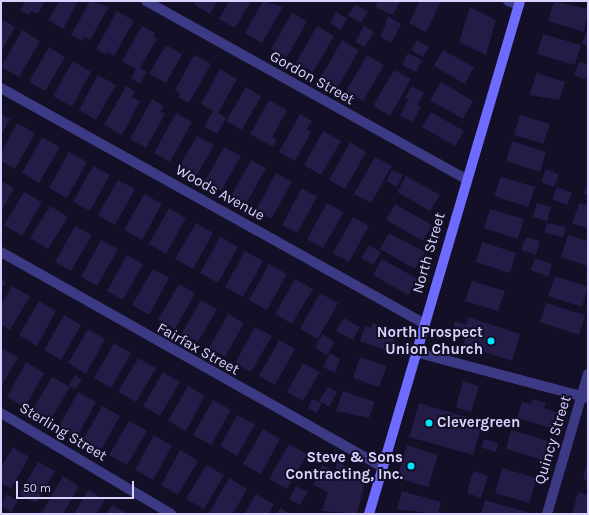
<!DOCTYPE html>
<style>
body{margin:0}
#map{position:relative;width:589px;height:515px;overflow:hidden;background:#130f26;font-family:Karla,sans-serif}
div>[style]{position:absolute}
.building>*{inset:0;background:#241b47}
.street>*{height:10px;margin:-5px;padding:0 5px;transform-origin:5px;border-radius:5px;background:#3d3a85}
.secondary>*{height:10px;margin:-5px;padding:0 5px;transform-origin:5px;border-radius:5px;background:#6f6bff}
.dots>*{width:11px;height:11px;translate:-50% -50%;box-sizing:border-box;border:2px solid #130f26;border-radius:50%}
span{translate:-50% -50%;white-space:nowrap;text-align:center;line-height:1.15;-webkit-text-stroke:4px #130f26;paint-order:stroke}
.street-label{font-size:15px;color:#d9d4ff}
.poi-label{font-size:15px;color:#d9d4ff;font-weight:700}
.right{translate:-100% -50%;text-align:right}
.left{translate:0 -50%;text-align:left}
.frame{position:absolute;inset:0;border:2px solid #d9d4ff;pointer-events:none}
.scale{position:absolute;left:16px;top:481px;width:118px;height:18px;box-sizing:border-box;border:2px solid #d9d4ff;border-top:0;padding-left:5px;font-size:12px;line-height:14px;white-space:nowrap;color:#d9d4ff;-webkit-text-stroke:3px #130f26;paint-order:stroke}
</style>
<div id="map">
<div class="building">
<i style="clip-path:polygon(25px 1px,45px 1px,38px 14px,31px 11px,29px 15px,20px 10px)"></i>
<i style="clip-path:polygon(59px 1px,78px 1px,63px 29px,48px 20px)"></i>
<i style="clip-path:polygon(90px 1px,109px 7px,90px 40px,85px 37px,82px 41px,71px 35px)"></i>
<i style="clip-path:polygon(196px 1px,218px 1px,210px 14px,194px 4px)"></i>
<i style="clip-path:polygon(229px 1px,251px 1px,235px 28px,219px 19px)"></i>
<i style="clip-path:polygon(263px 1px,283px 7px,262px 43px,245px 33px)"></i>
<i style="clip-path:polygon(378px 1px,400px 1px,393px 15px,375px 7px)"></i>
<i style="clip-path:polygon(420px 1px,441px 1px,426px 32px,409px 23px)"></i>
<i style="clip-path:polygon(554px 1px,588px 9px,584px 32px,548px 21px)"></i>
<i style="clip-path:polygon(355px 4px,368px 11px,361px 23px,348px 16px)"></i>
<i style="clip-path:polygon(470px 7px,496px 20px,486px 55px,459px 42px)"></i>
<i style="clip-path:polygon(117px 11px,134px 21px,114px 56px,108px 52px,106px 55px,96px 49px)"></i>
<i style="clip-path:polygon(336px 12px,347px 18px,341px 30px,330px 23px)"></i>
<i style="clip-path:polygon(292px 13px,307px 21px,287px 57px,271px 49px)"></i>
<i style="clip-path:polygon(388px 16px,401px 24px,391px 43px,381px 37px)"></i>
<i style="clip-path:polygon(1px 19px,15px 27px,1px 52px)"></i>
<i style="clip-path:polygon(142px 26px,155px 33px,153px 37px,157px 39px,140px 68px,147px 72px,140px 84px,131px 78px,136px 69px,122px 61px)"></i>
<i style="clip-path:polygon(317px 26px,334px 36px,313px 72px,296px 63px)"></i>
<i style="clip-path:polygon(364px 26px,374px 32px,365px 47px,355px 42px)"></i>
<i style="clip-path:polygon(22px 30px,40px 41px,19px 77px,1px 67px)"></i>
<i style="clip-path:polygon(587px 30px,588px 31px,588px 46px,582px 44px)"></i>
<i style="clip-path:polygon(543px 34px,581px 45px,575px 65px,537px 54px)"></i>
<i style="clip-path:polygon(342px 40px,359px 50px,338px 87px,321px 77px)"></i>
<i style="clip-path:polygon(417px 40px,429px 47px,423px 57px,411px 50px)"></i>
<i style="clip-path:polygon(166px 45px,182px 54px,166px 83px,149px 74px)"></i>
<i style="clip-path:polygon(49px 47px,65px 57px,45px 91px,29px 82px)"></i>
<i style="clip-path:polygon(443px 50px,474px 67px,465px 84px,434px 66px)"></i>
<i style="clip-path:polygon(408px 53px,422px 60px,416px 72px,402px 65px)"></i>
<i style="clip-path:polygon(194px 55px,211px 64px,189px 103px,178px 97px,180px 93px,175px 90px)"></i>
<i style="clip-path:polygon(367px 55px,384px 65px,363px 101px,346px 91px)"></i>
<i style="clip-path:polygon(73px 61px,91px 72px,72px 107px,53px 96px)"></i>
<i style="clip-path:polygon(579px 62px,588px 64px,588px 80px,574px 76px)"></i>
<i style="clip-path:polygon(220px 69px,237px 79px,218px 113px,226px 118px,217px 134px,204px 127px,213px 111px,201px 104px)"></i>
<i style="clip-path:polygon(394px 70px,411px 79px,390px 116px,373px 106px)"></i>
<i style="clip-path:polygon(537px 73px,565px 82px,559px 100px,529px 95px)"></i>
<i style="clip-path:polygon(98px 75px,116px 85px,96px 120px,79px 110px)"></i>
<i style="clip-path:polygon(441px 82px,473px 101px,463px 119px,430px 100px)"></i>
<i style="clip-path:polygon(126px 86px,135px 91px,132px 97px,140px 101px,122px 135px,104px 125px)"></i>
<i style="clip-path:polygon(412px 86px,424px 93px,417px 105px,405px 98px)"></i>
<i style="clip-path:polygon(246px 87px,261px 96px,242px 130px,226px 121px)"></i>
<i style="clip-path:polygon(152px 99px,164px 106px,161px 111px,165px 114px,146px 148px,130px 139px)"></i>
<i style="clip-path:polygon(269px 100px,287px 110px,272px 137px,277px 139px,273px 147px,250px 134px)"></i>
<i style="clip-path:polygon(408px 100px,421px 107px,412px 122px,400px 116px)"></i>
<i style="clip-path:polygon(431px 112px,464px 131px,455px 146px,422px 127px)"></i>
<i style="clip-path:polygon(176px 113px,192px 122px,170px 162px,154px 153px)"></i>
<i style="clip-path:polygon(1px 114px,10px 119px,1px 135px)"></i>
<i style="clip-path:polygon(300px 114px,312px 121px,307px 129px,311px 132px,295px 161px,279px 152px)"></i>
<i style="clip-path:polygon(520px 115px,550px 124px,543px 144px,514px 135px)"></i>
<i style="clip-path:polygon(17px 123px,35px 133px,15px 169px,1px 161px,1px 153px)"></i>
<i style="clip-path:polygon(323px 131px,341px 141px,321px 175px,304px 165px)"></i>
<i style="clip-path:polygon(197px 136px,214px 145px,196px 177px,179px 167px)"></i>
<i style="clip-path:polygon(42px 137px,60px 147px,39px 183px,22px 173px)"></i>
<i style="clip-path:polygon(512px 141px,546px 152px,540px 172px,506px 161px)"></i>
<i style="clip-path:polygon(350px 142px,366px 152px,345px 189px,329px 180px)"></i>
<i style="clip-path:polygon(224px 147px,241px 156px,221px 191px,205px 181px)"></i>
<i style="clip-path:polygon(69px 152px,87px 162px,67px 198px,49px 188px)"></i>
<i style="clip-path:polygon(375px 157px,392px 166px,371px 203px,354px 194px)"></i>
<i style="clip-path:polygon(251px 160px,266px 168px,246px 204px,231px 196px)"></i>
<i style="clip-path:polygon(93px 166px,110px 175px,90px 211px,73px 202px)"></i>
<i style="clip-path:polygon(546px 169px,559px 174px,554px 187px,541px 182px)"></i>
<i style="clip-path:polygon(392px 170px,403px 175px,397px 187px,386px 181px)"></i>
<i style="clip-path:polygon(276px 173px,292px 182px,271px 219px,256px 210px)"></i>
<i style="clip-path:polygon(406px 176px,440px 195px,430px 211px,397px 192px)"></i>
<i style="clip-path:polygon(501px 177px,535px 187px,528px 207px,494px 196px)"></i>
<i style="clip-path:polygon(118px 180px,135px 189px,115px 225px,98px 215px)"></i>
<i style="clip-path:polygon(1px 181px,14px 188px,1px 212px)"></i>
<i style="clip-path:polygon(588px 182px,588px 195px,584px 194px)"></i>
<i style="clip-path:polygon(557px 187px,572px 193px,567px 205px,552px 199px)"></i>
<i style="clip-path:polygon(302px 188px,317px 197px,297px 233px,282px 225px)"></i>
<i style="clip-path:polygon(24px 192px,42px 202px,22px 236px,4px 225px)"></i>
<i style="clip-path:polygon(144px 194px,162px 204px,142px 240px,124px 230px)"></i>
<i style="clip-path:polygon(327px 203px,344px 212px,323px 248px,307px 239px)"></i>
<i style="clip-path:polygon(537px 203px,551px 207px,547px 221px,533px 217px)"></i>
<i style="clip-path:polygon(579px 203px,588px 205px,588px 228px,572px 224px)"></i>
<i style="clip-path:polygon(395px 204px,432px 225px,423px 241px,386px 220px)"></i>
<i style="clip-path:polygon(50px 206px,68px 217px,48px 249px,30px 238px)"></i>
<i style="clip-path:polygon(169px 208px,186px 218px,166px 254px,149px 244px)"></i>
<i style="clip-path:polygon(490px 209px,524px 219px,518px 239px,484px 228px)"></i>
<i style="clip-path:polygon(353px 217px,369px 226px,349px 262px,333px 253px)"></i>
<i style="clip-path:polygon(196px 223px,213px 233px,193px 269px,175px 259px)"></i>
<i style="clip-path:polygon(547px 223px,566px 227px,563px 237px,545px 233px)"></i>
<i style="clip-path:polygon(75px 226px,92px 235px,71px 271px,55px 262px)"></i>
<i style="clip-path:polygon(389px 233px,425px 252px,415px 269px,380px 249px)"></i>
<i style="clip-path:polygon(568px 235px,588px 241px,588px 266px,561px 257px)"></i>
<i style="clip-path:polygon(220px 237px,238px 247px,218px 283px,200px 273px)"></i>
<i style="clip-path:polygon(526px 237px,540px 241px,536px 255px,521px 250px)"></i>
<i style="clip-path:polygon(101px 240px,118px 249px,97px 286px,81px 277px)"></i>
<i style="clip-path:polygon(482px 242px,516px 253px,510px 273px,476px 262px)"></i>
<i style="clip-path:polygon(369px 245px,381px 252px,373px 265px,361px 258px)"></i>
<i style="clip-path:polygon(245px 251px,263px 261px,243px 297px,225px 287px)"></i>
<i style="clip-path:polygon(127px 255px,143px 264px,123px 300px,107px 291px)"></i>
<i style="clip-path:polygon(535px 258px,552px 264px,548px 277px,531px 270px)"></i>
<i style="clip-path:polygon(382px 259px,418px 279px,408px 295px,373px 275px)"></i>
<i style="clip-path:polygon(269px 264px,287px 274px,267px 310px,249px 300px)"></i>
<i style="clip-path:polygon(153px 269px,169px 278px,149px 315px,132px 305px)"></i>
<i style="clip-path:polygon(555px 276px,588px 287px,582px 307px,548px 296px)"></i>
<i style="clip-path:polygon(1px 279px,6px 282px,1px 290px)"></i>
<i style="clip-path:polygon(295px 279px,313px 289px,292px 324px,275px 314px)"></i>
<i style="clip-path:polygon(472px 281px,505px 291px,498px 311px,465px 301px)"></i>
<i style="clip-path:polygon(179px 284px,195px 293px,175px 329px,158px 320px)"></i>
<i style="clip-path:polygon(12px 286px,30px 296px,10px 330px,1px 325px,1px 305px)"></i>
<i style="clip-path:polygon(320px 293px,338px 303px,318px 339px,300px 329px)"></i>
<i style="clip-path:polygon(201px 300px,217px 309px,198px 342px,182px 333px)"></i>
<i style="clip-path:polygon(39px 301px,56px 311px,37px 346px,19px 335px)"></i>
<i style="clip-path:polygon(546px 303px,585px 315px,579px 335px,540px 322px)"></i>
<i style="clip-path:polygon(228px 314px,244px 323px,225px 357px,209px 348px)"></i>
<i style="clip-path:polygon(64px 315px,81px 325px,61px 360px,44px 350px)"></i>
<i style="clip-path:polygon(468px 317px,520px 334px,512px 361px,463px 345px,466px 336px,452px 332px,455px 321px,466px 325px)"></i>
<i style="clip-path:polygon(344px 318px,360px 327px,353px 340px,336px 331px)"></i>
<i style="clip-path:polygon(373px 323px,397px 331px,390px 352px,360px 341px,365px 326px,371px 328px)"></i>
<i style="clip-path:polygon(255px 327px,272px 336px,251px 372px,235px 363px)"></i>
<i style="clip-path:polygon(88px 329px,105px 339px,86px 374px,68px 363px)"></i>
<i style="clip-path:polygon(322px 334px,335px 342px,327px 355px,315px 348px)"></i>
<i style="clip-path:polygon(279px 340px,295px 349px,275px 385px,259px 376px)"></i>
<i style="clip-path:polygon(114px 343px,131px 353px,111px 388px,94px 378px)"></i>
<i style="clip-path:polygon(1px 348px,18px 357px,1px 387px)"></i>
<i style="clip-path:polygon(330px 353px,340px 359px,335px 373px,323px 367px)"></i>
<i style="clip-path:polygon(360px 357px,387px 366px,379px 387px,353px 378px)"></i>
<i style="clip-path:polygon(138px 358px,156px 368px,136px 402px,118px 392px)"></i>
<i style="clip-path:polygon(26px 362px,44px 373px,25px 407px,7px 397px)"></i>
<i style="clip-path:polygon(303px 363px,320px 372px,303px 401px,287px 392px)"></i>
<i style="clip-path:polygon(163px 372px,180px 382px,160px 416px,143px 406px)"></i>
<i style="clip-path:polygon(75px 375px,82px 380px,75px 389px,69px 385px)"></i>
<i style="clip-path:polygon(52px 377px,70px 387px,50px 421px,32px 411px)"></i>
<i style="clip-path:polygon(463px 381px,479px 386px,471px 412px,456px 407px)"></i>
<i style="clip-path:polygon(188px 386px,205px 396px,186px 431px,168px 421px)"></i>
<i style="clip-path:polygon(328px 387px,337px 392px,329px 407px,319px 401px)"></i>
<i style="clip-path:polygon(343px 391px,375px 402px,369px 418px,336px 411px)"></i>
<i style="clip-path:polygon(78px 392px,96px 402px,77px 437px,59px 426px)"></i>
<i style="clip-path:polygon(312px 399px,322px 403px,317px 413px,308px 408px)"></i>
<i style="clip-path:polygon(533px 399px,546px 403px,544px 408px,556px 412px,551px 428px,517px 418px,522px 402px,531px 404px)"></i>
<i style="clip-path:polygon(213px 400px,231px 410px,211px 445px,193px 435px)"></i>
<i style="clip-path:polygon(419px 403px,483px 422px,473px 455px,409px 437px)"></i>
<i style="clip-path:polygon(102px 406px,120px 416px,101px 450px,83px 440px)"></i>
<i style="clip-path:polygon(237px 415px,255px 424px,237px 456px,220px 446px)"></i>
<i style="clip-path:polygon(129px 421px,147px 431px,127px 465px,109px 455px)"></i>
<i style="clip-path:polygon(263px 429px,280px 439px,261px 474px,243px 464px)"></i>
<i style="clip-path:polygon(511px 430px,548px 441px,542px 460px,506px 449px)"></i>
<i style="clip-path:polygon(154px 435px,172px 446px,153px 480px,135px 470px)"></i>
<i style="clip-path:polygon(484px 439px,498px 443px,496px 452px,481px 447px)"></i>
<i style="clip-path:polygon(289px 444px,307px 454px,287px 489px,269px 479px)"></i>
<i style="clip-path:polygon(407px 445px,438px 455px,428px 487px,397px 478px)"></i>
<i style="clip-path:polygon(13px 447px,29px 457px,11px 489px,1px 483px,1px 467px)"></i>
<i style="clip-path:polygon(180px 450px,198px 461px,178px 495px,161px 485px)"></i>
<i style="clip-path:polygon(337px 461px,366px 478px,357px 514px,322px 511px,328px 492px,313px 485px,322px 465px,335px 471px)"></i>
<i style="clip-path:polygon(587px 461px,588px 461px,588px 481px,583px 479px)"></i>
<i style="clip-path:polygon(38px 462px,55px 471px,36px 503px,19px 494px)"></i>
<i style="clip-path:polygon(206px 465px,224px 475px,204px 509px,186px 499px)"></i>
<i style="clip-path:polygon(502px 468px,537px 478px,529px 503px,495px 493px)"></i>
<i style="clip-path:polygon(473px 471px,488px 476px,481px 498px,467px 493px)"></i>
<i style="clip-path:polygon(63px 476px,79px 486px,63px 514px,41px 514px)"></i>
<i style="clip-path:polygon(229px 478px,247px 489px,233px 514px,212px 514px,209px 513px)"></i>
<i style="clip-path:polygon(296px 486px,308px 492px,300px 505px,289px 499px)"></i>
<i style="clip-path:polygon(88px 490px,105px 500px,97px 514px,74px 514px)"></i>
<i style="clip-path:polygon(402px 491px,441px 502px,438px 514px,397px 509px)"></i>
<i style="clip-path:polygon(578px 492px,588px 495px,588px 514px,572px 514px)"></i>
<i style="clip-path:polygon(7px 494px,18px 501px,11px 512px,1px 506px)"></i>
<i style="clip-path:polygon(256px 494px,274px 504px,268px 514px,244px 514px)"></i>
<i style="clip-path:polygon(485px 500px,527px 512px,526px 514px,481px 514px)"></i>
<i style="clip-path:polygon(112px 505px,128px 514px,106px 514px)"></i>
<i style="clip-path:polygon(280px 508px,291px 514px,277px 514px)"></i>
</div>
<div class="street">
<i style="left:146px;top:1px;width:366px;rotate:29.1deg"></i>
<i style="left:508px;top:1px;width:12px;rotate:20deg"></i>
<i style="left:1px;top:88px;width:484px;rotate:29.1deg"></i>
<i style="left:1px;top:252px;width:437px;rotate:29.4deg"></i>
<i style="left:415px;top:352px;width:179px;rotate:14.9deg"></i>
<i style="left:1px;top:413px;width:198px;rotate:30.7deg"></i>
<i style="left:547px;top:514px;width:146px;rotate:-73.7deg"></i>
</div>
<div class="secondary">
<i style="left:369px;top:514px;width:535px;rotate:-73.6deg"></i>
</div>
<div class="dots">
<i style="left:491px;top:341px;background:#00e5ff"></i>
<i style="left:429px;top:423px;background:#00e5ff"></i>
<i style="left:411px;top:466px;background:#00e5ff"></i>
</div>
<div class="street-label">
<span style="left:312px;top:78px;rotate:29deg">Gordon Street</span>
<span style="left:220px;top:193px;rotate:29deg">Woods Avenue</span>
<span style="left:429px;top:253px;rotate:-74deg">North Street</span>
<span style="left:198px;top:349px;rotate:29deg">Fairfax Street</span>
<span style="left:63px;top:432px;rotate:31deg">Sterling Street</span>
<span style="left:553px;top:440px;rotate:-73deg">Quincy Street</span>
</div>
<div class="poi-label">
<span class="right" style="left:483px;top:341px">North Prospect<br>Union Church</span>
<span class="left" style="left:437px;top:423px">Clevergreen</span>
<span class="right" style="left:403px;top:466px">Steve &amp; Sons<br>Contracting, Inc.</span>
</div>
<div class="frame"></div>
<div class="scale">50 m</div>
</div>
